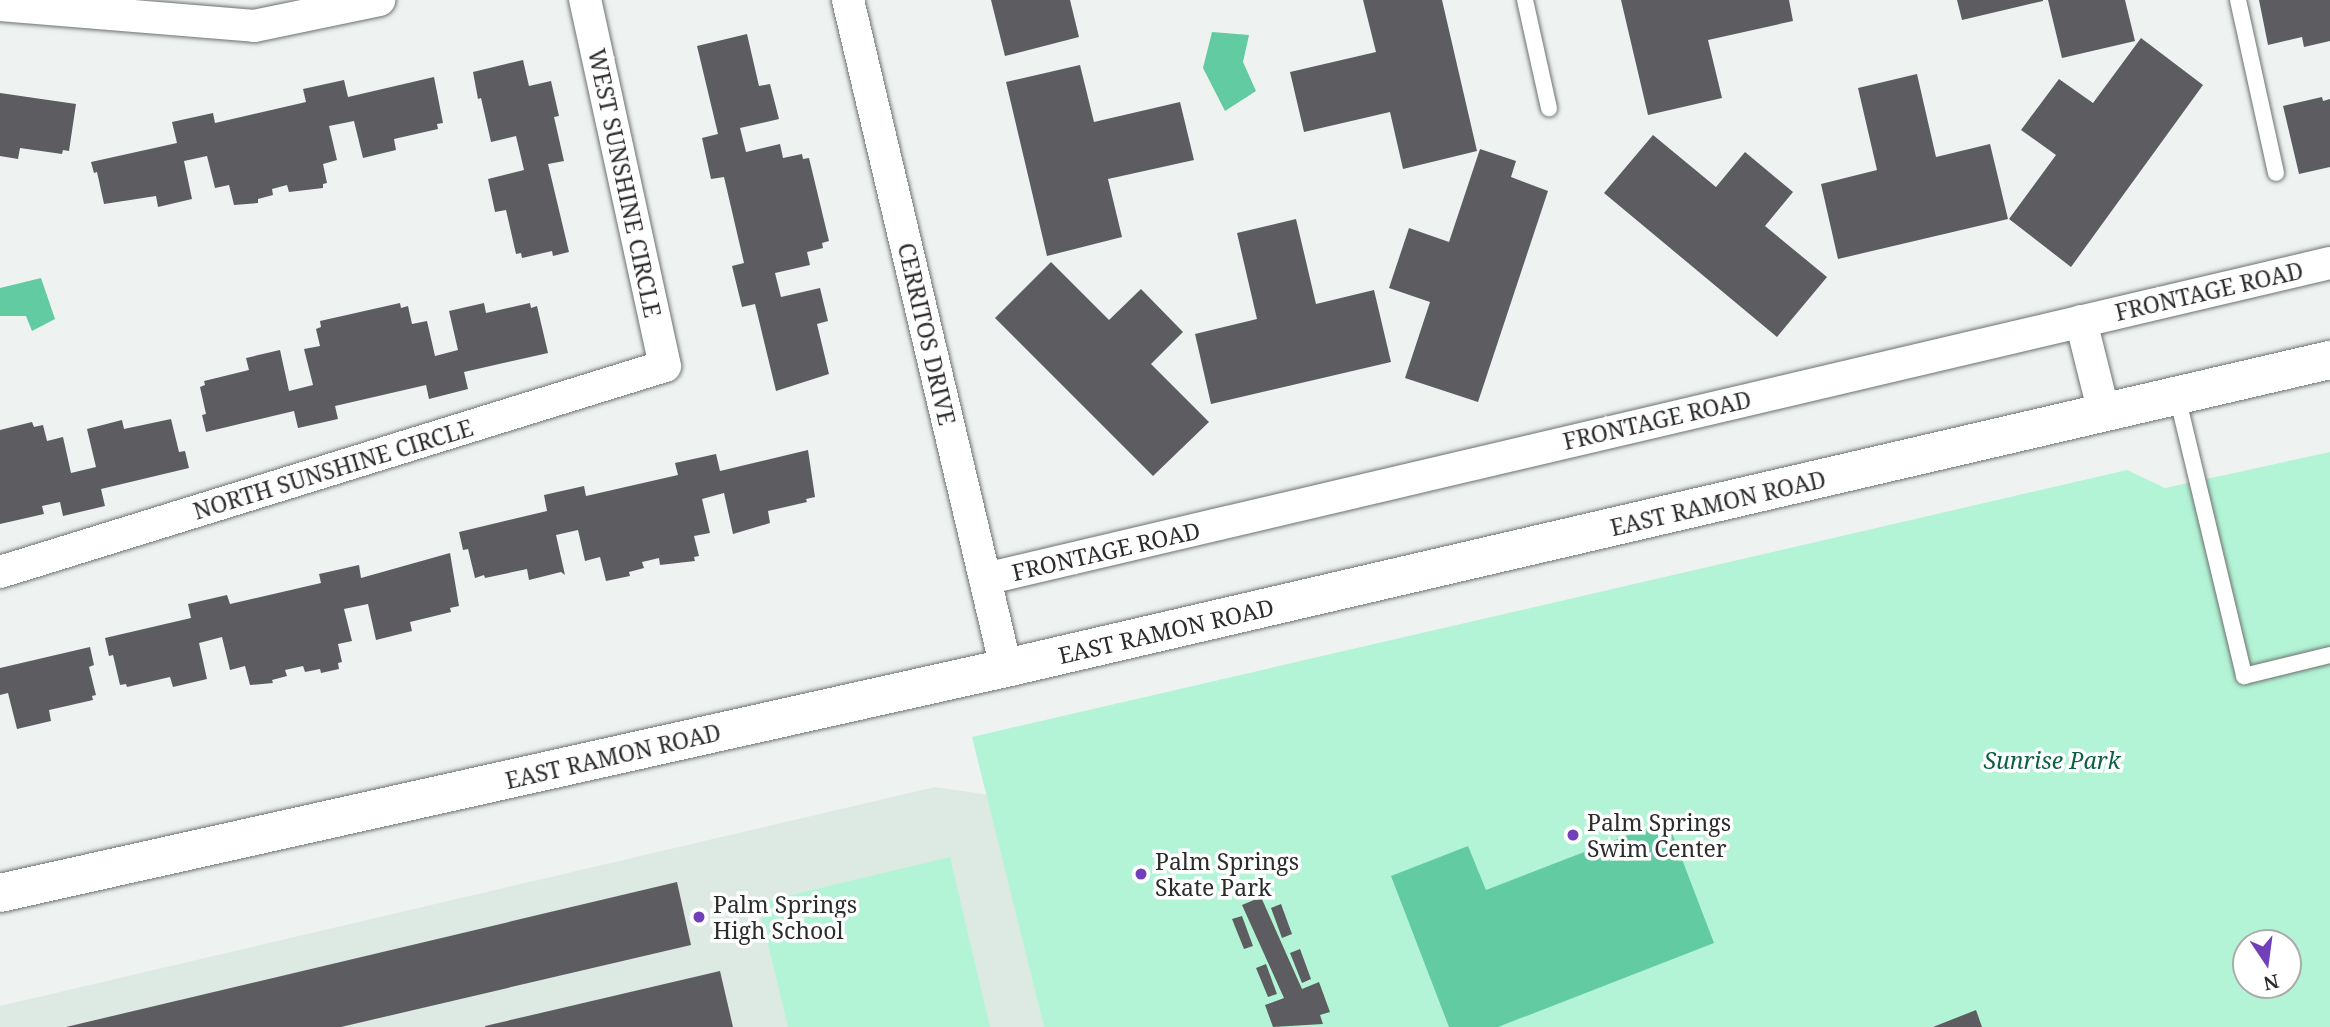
<!DOCTYPE html>
<style>
body{margin:0}
#map{position:relative;width:2330px;height:1027px;overflow:hidden;background:#eef3f1;font-family:"Noto Serif",serif}
div>[style]{position:absolute}
.built>*{inset:0;background:#ddeae3}
.green>*{inset:0;background:#b3f4d6}
.water>*{inset:0;background:#62cba1}
.building>*{inset:0;background:#5d5c60}
.roads{filter:drop-shadow(0 0 2px #6d7270) drop-shadow(0 0 2px #6d7270)}
.service>*{height:16px;margin:-8px;padding:0 8px;transform-origin:8px;border-radius:8px;background:#fff}
.minor>*{height:32px;margin:-16px;padding:0 16px;transform-origin:16px;border-radius:16px;background:#fff}
.primary>*{height:38px;margin:-19px;padding:0 19px;transform-origin:19px;border-radius:19px;background:#fff}
.dots>*{width:19px;height:19px;translate:-50% -50%;box-sizing:border-box;border:4px solid #fff;border-radius:50%}
span{translate:-50% -50%;white-space:nowrap;text-align:center;line-height:1.15;-webkit-text-stroke:7px #fff;paint-order:stroke}
.street-label{font-size:23px;color:#2b2d2c}
.park-label{font-size:23px;color:#0c6145;font-style:italic}
.poi-label{font-size:23px;color:#2b2d2c}
.left{translate:0 -50%;text-align:left}
.north{position:absolute;left:2232px;top:929px;width:70px;height:70px;box-sizing:border-box;background:#fff;border:2px solid #aaabab;border-radius:50%;rotate:167deg;font-size:19px;font-weight:700;line-height:28px;text-align:center;color:#2b2d2c}
.north::after{content:'';display:block;margin:auto;width:24px;height:32px;background:#7140b8;clip-path:polygon(50% 0,100% 100%,50% 72%,0 100%)}
</style>
<div id="map">
<div class="built">
<i style="clip-path:polygon(935px 787px,989px 795px,1044px 1027px,0 1027px,0 1006px)"></i>
</div>
<div class="green">
<i style="clip-path:polygon(evenodd,2330px 452px,2330px 1027px,1044px 1027px,972px 737px,2127px 470px,2165px 488px,2330px 452px,2246px 943px,2288px 943px,2288px 985px,2246px 985px,2246px 943px)"></i>
<i style="clip-path:polygon(950px 857px,990px 1027px,788px 1027px,758px 903px)"></i>
</div>
<div class="water">
<i style="clip-path:polygon(1212px 32px,1249px 35px,1243px 62px,1256px 91px,1225px 111px,1203px 68px)"></i>
<i style="clip-path:polygon(41px 278px,55px 319px,32px 331px,26px 316px,0 316px,0 288px)"></i>
<i style="clip-path:polygon(1667px 820px,1714px 943px,1498px 1027px,1449px 1027px,1391px 876px,1468px 846px,1486px 890px)"></i>
</div>
<div class="building">
<i style="clip-path:polygon(991px 0,1070px 0,1079px 37px,1005px 56px)"></i>
<i style="clip-path:polygon(1363px 0,1442px 0,1477px 151px,1403px 169px,1390px 112px,1304px 132px,1290px 72px,1376px 52px)"></i>
<i style="clip-path:polygon(1621px 0,1789px 0,1793px 21px,1708px 40px,1722px 98px,1648px 115px)"></i>
<i style="clip-path:polygon(1957px 0,2043px 0,2043px 1px,1962px 20px)"></i>
<i style="clip-path:polygon(2048px 0,2125px 0,2135px 41px,2062px 58px)"></i>
<i style="clip-path:polygon(2259px 0,2330px 0,2330px 41px,2304px 47px,2302px 37px,2268px 45px)"></i>
<i style="clip-path:polygon(747px 34px,759px 86px,770px 84px,779px 119px,740px 128px,746px 152px,780px 144px,783px 158px,802px 154px,803px 159px,809px 158px,829px 241px,822px 243px,823px 248px,807px 252px,810px 265px,775px 273px,781px 297px,820px 288px,828px 321px,817px 324px,829px 374px,776px 391px,755px 304px,742px 307px,732px 266px,744px 263px,724px 177px,711px 179px,702px 138px,718px 134px,697px 46px)"></i>
<i style="clip-path:polygon(2141px 38px,2203px 85px,2071px 267px,2009px 219px,2056px 155px,2021px 130px,2059px 79px,2093px 103px)"></i>
<i style="clip-path:polygon(523px 60px,529px 86px,551px 81px,559px 116px,554px 117px,564px 161px,548px 164px,569px 252px,553px 256px,552px 251px,522px 258px,521px 253px,516px 254px,506px 210px,495px 212px,488px 179px,524px 170px,516px 136px,491px 142px,481px 98px,478px 99px,473px 72px)"></i>
<i style="clip-path:polygon(1080px 65px,1094px 122px,1180px 102px,1194px 160px,1108px 179px,1122px 237px,1047px 256px,1006px 82px)"></i>
<i style="clip-path:polygon(1917px 74px,1936px 157px,1990px 144px,2008px 219px,1838px 259px,1821px 184px,1877px 170px,1858px 88px)"></i>
<i style="clip-path:polygon(434px 77px,443px 123px,437px 124px,438px 129px,394px 139px,396px 150px,363px 158px,354px 121px,329px 126px,337px 160px,323px 164px,327px 183px,323px 184px,323px 188px,289px 192px,287px 185px,272px 189px,273px 195px,258px 199px,258px 203px,234px 205px,229px 185px,215px 188px,207px 156px,184px 161px,192px 199px,158px 207px,156px 196px,104px 204px,97px 172px,94px 173px,91px 162px,177px 143px,172px 122px,213px 113px,215px 123px,306px 102px,303px 89px,344px 80px,348px 97px)"></i>
<i style="clip-path:polygon(0 93px,76px 104px,69px 151px,63px 150px,62px 154px,20px 148px,18px 159px,0 156px)"></i>
<i style="clip-path:polygon(2322px 97px,2323px 101px,2330px 99px,2330px 167px,2299px 174px,2283px 106px)"></i>
<i style="clip-path:polygon(1653px 135px,1716px 187px,1745px 152px,1793px 192px,1765px 226px,1827px 277px,1777px 337px,1604px 193px)"></i>
<i style="clip-path:polygon(1480px 149px,1516px 161px,1511px 177px,1548px 191px,1478px 402px,1405px 378px,1430px 302px,1389px 288px,1409px 228px,1449px 242px)"></i>
<i style="clip-path:polygon(1296px 219px,1316px 304px,1374px 290px,1391px 362px,1211px 404px,1195px 334px,1257px 319px,1237px 233px)"></i>
<i style="clip-path:polygon(1051px 262px,1109px 320px,1141px 289px,1183px 332px,1151px 364px,1209px 422px,1153px 476px,995px 318px)"></i>
<i style="clip-path:polygon(400px 303px,401px 308px,408px 306px,412px 324px,427px 321px,435px 356px,458px 350px,449px 311px,484px 303px,486px 313px,530px 303px,531px 308px,537px 306px,548px 353px,464px 372px,468px 389px,429px 399px,426px 385px,335px 406px,338px 419px,298px 428px,294px 411px,206px 432px,202px 415px,206px 414px,200px 387px,205px 385px,204px 381px,249px 370px,246px 358px,280px 350px,289px 391px,313px 385px,304px 349px,320px 346px,316px 329px,321px 327px,320px 321px)"></i>
<i style="clip-path:polygon(171px 419px,179px 452px,185px 451px,189px 468px,101px 489px,105px 506px,63px 516px,60px 502px,42px 506px,44px 514px,0 524px,0 430px,32px 422px,34px 427px,43px 425px,47px 441px,63px 437px,71px 473px,96px 467px,87px 429px,122px 420px,124px 429px)"></i>
<i style="clip-path:polygon(808px 450px,815px 497px,806px 499px,807px 502px,768px 511px,770px 523px,733px 534px,724px 493px,702px 499px,710px 533px,694px 536px,699px 556px,694px 557px,695px 561px,660px 565px,659px 558px,642px 562px,644px 568px,629px 572px,630px 576px,606px 581px,600px 557px,585px 561px,578px 530px,556px 535px,565px 575px,561px 572px,529px 580px,527px 569px,485px 578px,484px 575px,475px 578px,468px 549px,463px 550px,459px 532px,547px 511px,544px 495px,584px 486px,586px 496px,678px 475px,675px 463px,716px 454px,720px 471px)"></i>
<i style="clip-path:polygon(450px 553px,459px 606px,450px 608px,451px 612px,410px 622px,412px 631px,376px 640px,368px 604px,344px 609px,352px 641px,338px 644px,342px 662px,338px 663px,339px 669px,321px 673px,320px 669px,305px 672px,303px 666px,285px 670px,287px 676px,272px 680px,273px 683px,250px 685px,245px 666px,230px 670px,222px 637px,199px 643px,207px 679px,173px 687px,170px 677px,127px 687px,126px 684px,120px 685px,113px 655px,109px 656px,105px 638px,191px 618px,188px 604px,227px 595px,230px 604px,321px 583px,319px 574px,359px 565px,361px 578px)"></i>
<i style="clip-path:polygon(90px 647px,94px 665px,89px 667px,96px 695px,92px 696px,93px 700px,49px 710px,51px 721px,17px 729px,8px 693px,0 695px,0 668px)"></i>
<i style="clip-path:polygon(677px 882px,691px 945px,341px 1027px,66px 1027px)"></i>
<i style="clip-path:polygon(1261px 897px,1302px 989px,1319px 982px,1330px 1012px,1320px 1015px,1323px 1024px,1273px 1027px,1265px 1005px,1284px 998px,1242px 905px)"></i>
<i style="clip-path:polygon(1281px 904px,1292px 934px,1282px 938px,1271px 908px)"></i>
<i style="clip-path:polygon(1242px 916px,1253px 946px,1244px 949px,1232px 919px)"></i>
<i style="clip-path:polygon(1300px 949px,1311px 979px,1302px 983px,1290px 953px)"></i>
<i style="clip-path:polygon(1266px 964px,1277px 994px,1268px 997px,1256px 968px)"></i>
<i style="clip-path:polygon(720px 971px,733px 1027px,485px 1027px,485px 1026px)"></i>
<i style="clip-path:polygon(1976px 1010px,1982px 1027px,1933px 1027px)"></i>
</div>
<div class="roads">
<div class="service">
<i style="left:1525px;top:0;width:111px;rotate:77.5deg"></i>
<i style="left:2238px;top:0;width:177px;rotate:77.6deg"></i>
<i style="left:2177px;top:396px;width:288px;rotate:76.5deg"></i>
<i style="left:2244px;top:676px;width:89px;rotate:-13.7deg"></i>
</div>
<div class="minor">
<i style="left:848px;top:0;width:686px;rotate:76.69deg"></i>
<i style="left:0;top:5px;width:255px;rotate:4.7deg"></i>
<i style="left:254px;top:26px;width:128px;rotate:-11.7deg"></i>
<i style="left:2081px;top:321px;width:95px;rotate:76deg"></i>
<i style="left:0;top:572px;width:696px;rotate:-17.21deg"></i>
<i style="left:665px;top:366px;width:375px;rotate:-102.3deg"></i>
<i style="left:985px;top:579px;width:1382px;rotate:-13.22deg"></i>
</div>
<div class="primary">
<i style="left:0;top:893px;width:1031px;rotate:-12.61deg"></i>
<i style="left:1006px;top:668px;width:1359px;rotate:-13.1deg"></i>
</div>
</div>
<div class="dots">
<i style="left:1573px;top:835px;background:#7140b8"></i>
<i style="left:1141px;top:874px;background:#7140b8"></i>
<i style="left:699px;top:917px;background:#7140b8"></i>
</div>
<div class="street-label">
<span style="left:625px;top:183px;rotate:78deg">WEST SUNSHINE CIRCLE</span>
<span style="left:2209px;top:291px;rotate:-13deg">FRONTAGE ROAD</span>
<span style="left:927px;top:334px;rotate:77deg">CERRITOS DRIVE</span>
<span style="left:1657px;top:420px;rotate:-13deg">FRONTAGE ROAD</span>
<span style="left:333px;top:469px;rotate:-17deg">NORTH SUNSHINE CIRCLE</span>
<span style="left:1718px;top:503px;rotate:-13deg">EAST RAMON ROAD</span>
<span style="left:1106px;top:551px;rotate:-13deg">FRONTAGE ROAD</span>
<span style="left:1166px;top:631px;rotate:-13deg">EAST RAMON ROAD</span>
<span style="left:613px;top:756px;rotate:-13deg">EAST RAMON ROAD</span>
</div>
<div class="park-label">
<span style="left:2052px;top:760px">Sunrise Park</span>
</div>
<div class="poi-label">
<span class="left" style="left:1587px;top:835px">Palm Springs<br>Swim Center</span>
<span class="left" style="left:1155px;top:874px">Palm Springs<br>Skate Park</span>
<span class="left" style="left:713px;top:917px">Palm Springs<br>High School</span>
</div>
<div class="north">N</div>
</div>
